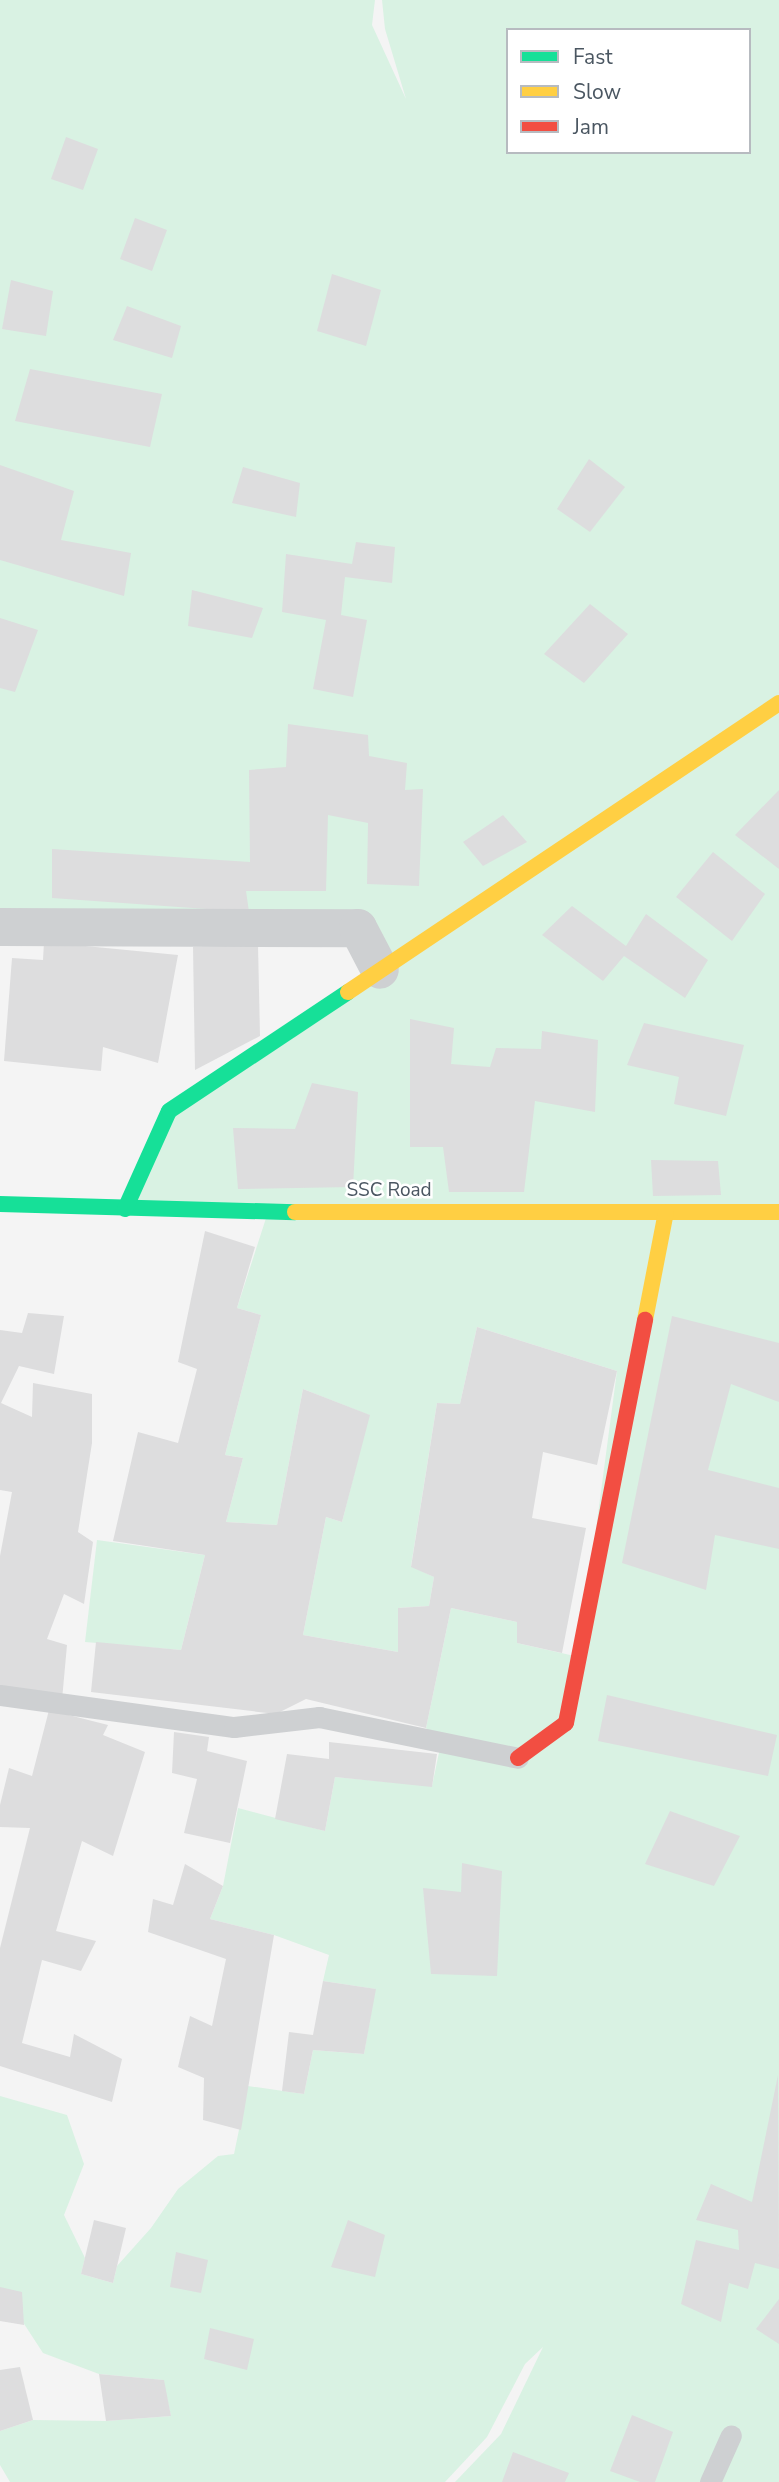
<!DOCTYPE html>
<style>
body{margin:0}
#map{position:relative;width:779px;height:2482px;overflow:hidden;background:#f4f4f4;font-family:"Nunito Sans",sans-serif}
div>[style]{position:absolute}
.green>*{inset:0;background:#d9f2e3}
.building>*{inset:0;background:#ddddde}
.lane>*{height:21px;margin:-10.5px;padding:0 10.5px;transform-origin:10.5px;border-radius:10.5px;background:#ced0d2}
.street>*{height:38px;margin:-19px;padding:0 19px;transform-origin:19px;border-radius:19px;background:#ced0d2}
.fast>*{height:16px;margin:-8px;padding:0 8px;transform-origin:8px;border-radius:8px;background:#16e098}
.slow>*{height:16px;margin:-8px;padding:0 8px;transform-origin:8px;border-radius:8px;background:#ffcf43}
.jam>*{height:16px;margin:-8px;padding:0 8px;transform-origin:8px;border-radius:8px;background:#f24e42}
span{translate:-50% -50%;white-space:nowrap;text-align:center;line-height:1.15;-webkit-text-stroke:5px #fff;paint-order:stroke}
.street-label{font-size:19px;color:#4a5661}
.legend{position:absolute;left:506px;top:28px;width:245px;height:126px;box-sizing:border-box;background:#fff;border:2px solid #b7bbc0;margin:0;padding:9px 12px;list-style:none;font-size:21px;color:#4a5661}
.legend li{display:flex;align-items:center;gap:14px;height:35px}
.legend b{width:35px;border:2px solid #b7bbc0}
</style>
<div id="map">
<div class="green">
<i style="clip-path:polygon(evenodd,0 0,375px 0,372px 25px,406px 99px,385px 29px,382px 0,779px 0,779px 2482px,455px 2482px,501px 2434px,543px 2347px,525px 2364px,487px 2437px,445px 2482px,10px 2482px,0 2465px,0 2431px,33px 2420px,106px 2421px,171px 2416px,163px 2380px,99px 2374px,43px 2353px,0 2287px,0 2096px,67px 2115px,84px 2164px,64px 2215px,85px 2258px,81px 2274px,113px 2283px,117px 2266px,151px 2228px,178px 2189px,218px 2156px,234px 2154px,248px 2086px,304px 2094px,313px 2050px,364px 2054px,375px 1989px,323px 1981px,329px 1955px,274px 1935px,210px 1919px,223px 1886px,238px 1808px,325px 1831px,335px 1777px,432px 1786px,441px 1743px,426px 1728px,451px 1608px,517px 1622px,517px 1643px,579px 1657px,617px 1371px,477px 1327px,460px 1404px,437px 1403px,411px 1566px,434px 1577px,429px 1606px,398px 1608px,398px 1652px,303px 1635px,326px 1517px,342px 1522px,369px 1415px,303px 1389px,277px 1525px,226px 1522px,243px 1458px,225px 1455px,261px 1315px,237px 1308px,268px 1212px,125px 1209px,169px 1111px,379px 970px,358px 928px,0 927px,0 0,508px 30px,749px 30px,749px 152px,508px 152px,508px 30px)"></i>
<i style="clip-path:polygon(97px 1540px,205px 1555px,181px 1650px,85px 1642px)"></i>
</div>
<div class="building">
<i style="clip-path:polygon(66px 137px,98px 149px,83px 190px,51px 179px)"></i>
<i style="clip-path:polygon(135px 218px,167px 230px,152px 271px,120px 259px)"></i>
<i style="clip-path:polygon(332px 274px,381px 290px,366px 346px,317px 331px)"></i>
<i style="clip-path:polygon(11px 280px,53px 291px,46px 336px,2px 329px)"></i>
<i style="clip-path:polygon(127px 306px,181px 326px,172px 358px,113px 340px)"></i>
<i style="clip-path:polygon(30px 369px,162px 394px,150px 447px,15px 421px)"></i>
<i style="clip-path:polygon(589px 459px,625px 487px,590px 532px,557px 509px)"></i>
<i style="clip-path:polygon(0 465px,74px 491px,61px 540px,131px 553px,124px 596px,0 560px)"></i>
<i style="clip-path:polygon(243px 467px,300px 483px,296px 517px,232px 503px)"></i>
<i style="clip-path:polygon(356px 542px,395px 547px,392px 583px,345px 577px,341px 615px,367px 620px,353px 697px,313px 689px,326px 620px,282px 612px,286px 554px,352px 564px)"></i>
<i style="clip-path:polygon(192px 590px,263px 608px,252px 638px,188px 626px)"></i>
<i style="clip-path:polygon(590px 604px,628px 634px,584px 683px,544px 654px)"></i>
<i style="clip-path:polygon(0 618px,38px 630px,15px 692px,0 688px)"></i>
<i style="clip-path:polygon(288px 724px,368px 735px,369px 756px,407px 763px,405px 790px,423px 789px,419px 886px,367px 884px,368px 823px,328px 815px,326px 891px,246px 891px,249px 912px,52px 898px,52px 849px,250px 862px,249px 770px,286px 767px)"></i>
<i style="clip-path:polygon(779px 790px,779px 869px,735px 835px)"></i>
<i style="clip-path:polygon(503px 815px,527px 842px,483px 866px,463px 842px)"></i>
<i style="clip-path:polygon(713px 852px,765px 894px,732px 941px,676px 897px)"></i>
<i style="clip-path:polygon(572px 906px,626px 946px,646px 914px,708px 960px,685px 998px,624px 956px,603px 981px,542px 935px)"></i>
<i style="clip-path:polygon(44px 942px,178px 955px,158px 1063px,103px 1047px,101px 1071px,4px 1061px,12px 958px,43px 960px)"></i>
<i style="clip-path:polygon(258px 945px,260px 1036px,195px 1070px,193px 947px)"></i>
<i style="clip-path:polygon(410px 1019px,454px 1028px,451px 1064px,490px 1067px,496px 1048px,541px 1049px,542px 1031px,598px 1040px,595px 1112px,535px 1101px,524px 1192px,449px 1192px,443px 1147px,410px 1147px)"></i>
<i style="clip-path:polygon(644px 1023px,744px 1045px,726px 1116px,674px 1104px,679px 1077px,627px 1065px)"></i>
<i style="clip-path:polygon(312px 1083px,358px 1092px,353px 1187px,238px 1189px,233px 1128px,295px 1129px)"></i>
<i style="clip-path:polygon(651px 1160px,718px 1161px,721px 1195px,653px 1196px)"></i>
<i style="clip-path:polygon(205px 1231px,255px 1247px,237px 1308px,261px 1315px,225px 1455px,243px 1458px,226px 1522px,277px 1525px,303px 1389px,370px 1415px,342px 1522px,326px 1517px,303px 1635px,398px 1652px,398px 1608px,429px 1606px,434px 1577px,411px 1567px,437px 1403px,460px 1404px,477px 1327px,617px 1371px,597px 1465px,543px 1452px,532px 1518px,586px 1528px,562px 1653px,517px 1643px,517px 1622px,451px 1608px,426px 1728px,306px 1699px,276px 1714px,91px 1692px,96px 1642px,181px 1650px,205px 1555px,113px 1541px,138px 1432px,178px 1443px,197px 1369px,178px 1362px)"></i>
<i style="clip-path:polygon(28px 1313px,64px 1316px,54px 1374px,19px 1366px,1px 1403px,32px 1417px,33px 1383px,92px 1394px,92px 1443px,78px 1532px,93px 1542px,84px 1604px,64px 1594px,47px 1639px,67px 1645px,62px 1700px,0 1685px,0 1556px,12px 1492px,0 1490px,0 1330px,22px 1333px)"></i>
<i style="clip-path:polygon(672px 1316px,779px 1343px,779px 1402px,731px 1384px,708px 1470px,779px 1488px,779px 1549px,715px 1535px,706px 1590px,622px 1563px)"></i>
<i style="clip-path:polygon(607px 1695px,777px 1735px,768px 1776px,598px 1741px)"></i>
<i style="clip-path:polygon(49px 1710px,108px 1725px,103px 1735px,145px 1752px,113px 1856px,82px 1841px,56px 1931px,96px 1941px,81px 1971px,42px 1960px,22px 2043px,70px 2057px,74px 2034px,122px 2059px,112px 2102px,0 2066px,0 1948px,30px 1828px,0 1827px,0 1805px,9px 1768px,32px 1776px)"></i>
<i style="clip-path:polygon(174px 1732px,209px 1737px,207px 1751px,247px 1761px,230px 1843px,184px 1833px,197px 1779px,172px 1773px)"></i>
<i style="clip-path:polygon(329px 1742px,437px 1754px,432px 1787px,335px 1777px,325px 1831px,275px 1819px,287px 1754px,329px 1759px)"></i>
<i style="clip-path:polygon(670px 1811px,740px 1836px,714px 1886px,645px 1864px)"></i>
<i style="clip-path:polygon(462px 1863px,502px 1871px,497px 1976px,431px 1974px,423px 1888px,461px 1892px)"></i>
<i style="clip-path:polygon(185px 1864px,223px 1886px,210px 1919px,274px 1935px,241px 2130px,203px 2120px,204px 2078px,178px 2067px,190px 2016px,212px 2026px,226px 1959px,148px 1932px,153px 1899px,173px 1905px)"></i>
<i style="clip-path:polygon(323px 1981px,376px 1989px,364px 2054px,313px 2050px,304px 2094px,282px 2091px,289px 2032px,313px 2035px)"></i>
<i style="clip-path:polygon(778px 2075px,779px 2269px,755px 2263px,748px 2289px,729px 2283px,721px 2322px,681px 2304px,696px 2240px,739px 2250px,738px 2230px,696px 2220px,711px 2184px,752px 2202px)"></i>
<i style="clip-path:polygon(94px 2220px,126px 2228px,113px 2283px,81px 2274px)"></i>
<i style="clip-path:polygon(348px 2220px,385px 2235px,375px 2277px,331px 2267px)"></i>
<i style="clip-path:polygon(176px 2252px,208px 2260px,201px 2293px,170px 2287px)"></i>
<i style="clip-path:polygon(0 2287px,22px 2292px,24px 2325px,0 2321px)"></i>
<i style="clip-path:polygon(779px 2299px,779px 2344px,756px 2329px)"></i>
<i style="clip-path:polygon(210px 2328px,254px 2339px,247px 2370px,204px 2359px)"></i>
<i style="clip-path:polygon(20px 2367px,33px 2420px,0 2431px,0 2370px)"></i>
<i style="clip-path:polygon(99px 2374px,164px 2380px,171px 2416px,106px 2421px)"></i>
<i style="clip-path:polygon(632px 2415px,673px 2432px,655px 2482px,640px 2482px,610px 2471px)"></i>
<i style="clip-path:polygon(513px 2452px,569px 2473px,565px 2482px,502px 2482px)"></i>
</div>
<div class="lane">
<i style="left:0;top:1695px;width:236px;rotate:7.8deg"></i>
<i style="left:234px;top:1727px;width:86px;rotate:-6.7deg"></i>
<i style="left:319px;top:1717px;width:203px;rotate:11.6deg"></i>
<i style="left:710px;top:2482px;width:51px;rotate:-65.9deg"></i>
</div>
<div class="street">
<i style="left:0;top:927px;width:358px;rotate:0.2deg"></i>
<i style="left:358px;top:928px;width:47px;rotate:62.4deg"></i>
</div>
<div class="fast">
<i style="left:0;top:1204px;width:295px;rotate:1.6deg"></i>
<i style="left:125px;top:1209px;width:107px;rotate:-65.8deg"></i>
<i style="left:169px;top:1111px;width:215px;rotate:-33.6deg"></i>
</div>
<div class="slow">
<i style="left:348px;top:992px;width:519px;rotate:-33.84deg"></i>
<i style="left:295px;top:1212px;width:484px"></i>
<i style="left:645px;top:1320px;width:110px;rotate:-79deg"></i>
</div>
<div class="jam">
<i style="left:518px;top:1758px;width:59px;rotate:-36.1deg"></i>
<i style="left:566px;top:1723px;width:411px;rotate:-78.9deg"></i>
</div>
<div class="street-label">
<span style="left:389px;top:1191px">SSC Road</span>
</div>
<ul class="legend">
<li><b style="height:9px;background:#16e098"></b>Fast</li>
<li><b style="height:9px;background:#ffcf43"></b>Slow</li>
<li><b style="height:9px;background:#f24e42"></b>Jam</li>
</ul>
</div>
